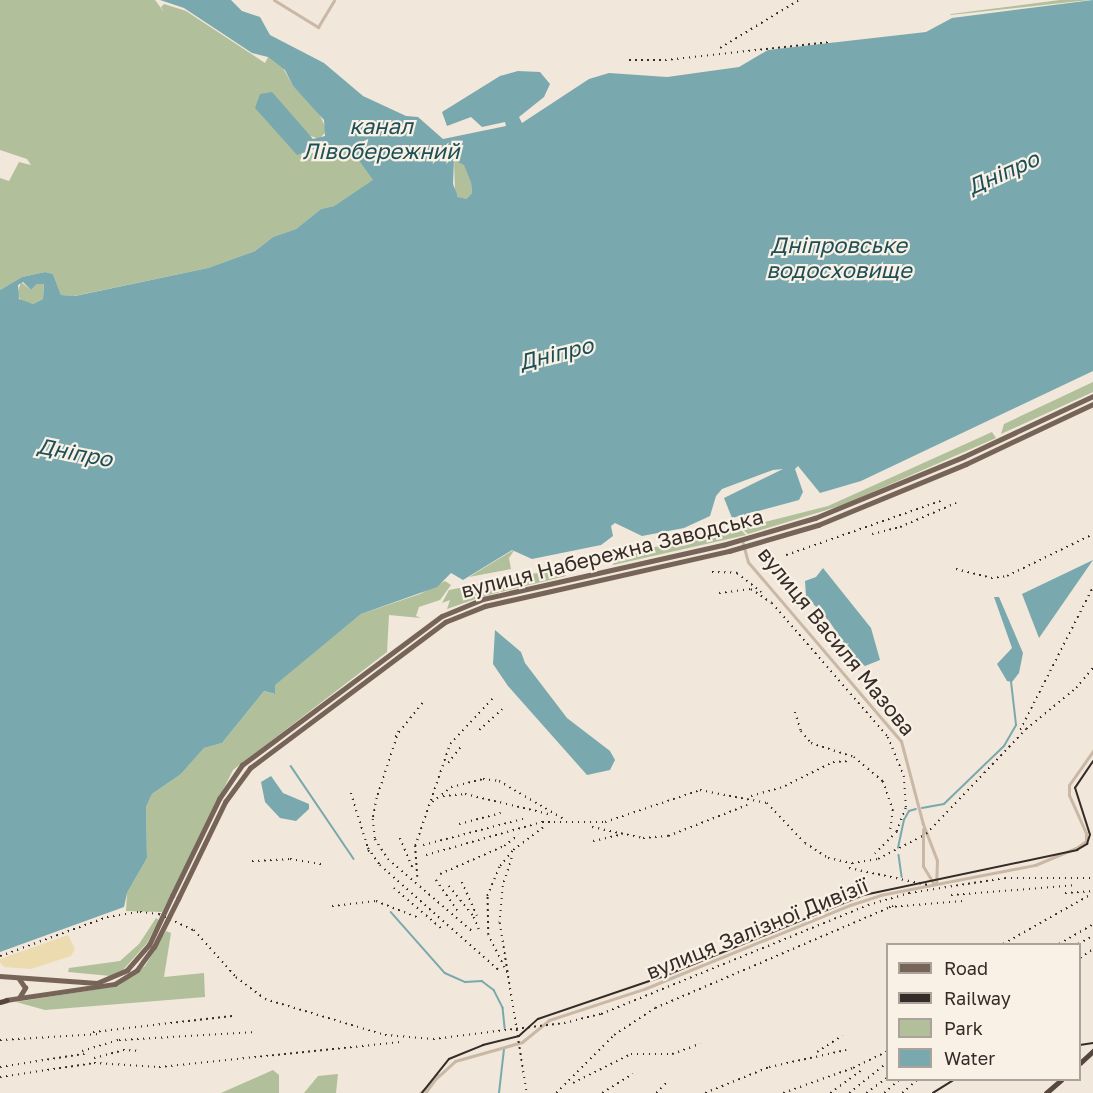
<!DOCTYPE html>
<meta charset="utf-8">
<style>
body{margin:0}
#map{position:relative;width:1093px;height:1093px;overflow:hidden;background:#f1e7da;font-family:"Golos Text",sans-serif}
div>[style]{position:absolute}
.green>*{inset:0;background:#b1c09a}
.sand>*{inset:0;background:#eddbb0}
.water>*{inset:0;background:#79a9ae}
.stream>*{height:1.5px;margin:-0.75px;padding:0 0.75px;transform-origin:0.75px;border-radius:0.75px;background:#79a9ae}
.minor>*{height:3px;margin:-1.5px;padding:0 1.5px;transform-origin:1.5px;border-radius:1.5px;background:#c9b8a6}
.major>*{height:4.5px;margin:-2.25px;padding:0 2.25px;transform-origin:2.25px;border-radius:2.25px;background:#776458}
.highway>*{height:5px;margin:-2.5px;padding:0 2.5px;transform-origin:2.5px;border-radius:2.5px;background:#56473e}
.tram>*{height:1.5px;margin:-0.75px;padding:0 0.75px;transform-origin:0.75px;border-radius:0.75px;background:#352c27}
.rail>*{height:1.5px;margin-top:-0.75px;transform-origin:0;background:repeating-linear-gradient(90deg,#352c27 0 1.5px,transparent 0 6px)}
.major-bridge>*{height:4.5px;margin:-2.25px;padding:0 2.25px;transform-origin:2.25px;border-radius:2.25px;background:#776458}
span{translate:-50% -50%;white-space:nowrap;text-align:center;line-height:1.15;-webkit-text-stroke:4.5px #f9f1e6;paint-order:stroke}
.street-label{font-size:21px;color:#352c27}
.water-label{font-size:22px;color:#1d4f56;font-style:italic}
.legend{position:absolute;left:886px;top:943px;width:195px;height:138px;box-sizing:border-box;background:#f9f1e6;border:2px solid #aba29a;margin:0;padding:8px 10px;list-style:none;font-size:18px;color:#352c27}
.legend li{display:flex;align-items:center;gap:12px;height:30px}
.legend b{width:30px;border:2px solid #aba29a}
</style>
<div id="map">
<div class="green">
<i style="clip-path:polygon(0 0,155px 0,164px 12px,161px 7px,164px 4px,186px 11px,265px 63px,268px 57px,283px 68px,293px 86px,319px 113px,327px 131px,319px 139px,308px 135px,301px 156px,335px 147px,346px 148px,348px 145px,374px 180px,334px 206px,321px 209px,296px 229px,273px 237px,255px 251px,208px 268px,74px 296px,61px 295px,53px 274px,45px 272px,22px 277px,0 290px,0 178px,9px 181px,19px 162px,31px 165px,27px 159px,0 150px)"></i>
<i style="clip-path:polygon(1060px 0,1089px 0,950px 15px,951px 14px)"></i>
<i style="clip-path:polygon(454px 160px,464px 164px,471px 183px,472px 193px,466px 199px,461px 200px,455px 192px)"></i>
<i style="clip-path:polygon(21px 282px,31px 290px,37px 284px,44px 283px,43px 299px,33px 304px,22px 302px,17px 294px)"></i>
<i style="clip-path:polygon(1093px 382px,1093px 392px,1001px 434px,1004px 424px)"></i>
<i style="clip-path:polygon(992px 432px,996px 438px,843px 505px,748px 534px,741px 528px,828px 506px)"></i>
<i style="clip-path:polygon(739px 528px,746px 535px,613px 565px,611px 557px)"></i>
<i style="clip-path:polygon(515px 549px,509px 558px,511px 569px,469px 577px)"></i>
<i style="clip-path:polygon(563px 568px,566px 576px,484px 596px,447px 609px,450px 600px,442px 603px,449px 590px)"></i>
<i style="clip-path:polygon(445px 581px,451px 585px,440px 600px,419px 607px,416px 616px,421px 618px,389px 615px,387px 652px,233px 770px,162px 912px,126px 911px,127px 893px,147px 858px,146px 807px,152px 794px,181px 774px,204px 748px,222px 743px,264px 691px,274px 694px,274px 685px,361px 614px,420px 594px)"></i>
<i style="clip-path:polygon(156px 918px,159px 920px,147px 943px,123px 970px,111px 976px,68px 972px,69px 968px,120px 961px,139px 944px)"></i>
<i style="clip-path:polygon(166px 931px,171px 933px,164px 977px,204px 973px,205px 997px,45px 1010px,16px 1002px,118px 986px,145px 966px)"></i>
<i style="clip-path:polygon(273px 1070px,279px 1075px,279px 1093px,221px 1093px)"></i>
<i style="clip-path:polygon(338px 1074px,336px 1093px,304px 1093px,318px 1076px)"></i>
</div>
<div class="sand">
<i style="clip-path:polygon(68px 935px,75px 949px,71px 956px,31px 969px,4px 967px,0 962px,0 959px)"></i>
</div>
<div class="water">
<i style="clip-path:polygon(evenodd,160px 0,231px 0,242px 11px,260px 17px,270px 35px,324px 63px,363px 96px,406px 116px,418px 117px,443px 139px,506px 126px,505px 122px,482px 127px,471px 117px,447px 126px,442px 112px,500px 76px,518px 71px,540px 72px,550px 84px,544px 97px,519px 117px,522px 123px,589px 79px,609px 73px,667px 77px,739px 67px,768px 50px,926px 32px,952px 18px,1093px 0,1093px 371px,861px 481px,820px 493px,798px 466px,795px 469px,803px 492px,799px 500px,732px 518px,724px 498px,783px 469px,773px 470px,722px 489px,716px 496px,710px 516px,684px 528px,642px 536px,615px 523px,611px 526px,613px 536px,601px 545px,532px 559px,512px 550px,463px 580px,451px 573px,437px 587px,361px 614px,275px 685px,275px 694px,264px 691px,222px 743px,204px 748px,181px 774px,152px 794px,146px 807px,147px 858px,127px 893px,124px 907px,0 952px,0 290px,22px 277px,45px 272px,53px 274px,61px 295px,75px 296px,208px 268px,255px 251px,273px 237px,296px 229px,321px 209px,334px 206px,373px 180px,348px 145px,323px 146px,297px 155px,255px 108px,260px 94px,272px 92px,313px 139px,325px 136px,324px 120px,293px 86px,285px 70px,268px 57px,252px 53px,184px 8px,160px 0,454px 160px,464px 165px,471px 183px,472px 193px,466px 199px,458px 197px,453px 184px,454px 160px,160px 0,23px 282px,31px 290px,37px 284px,44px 284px,43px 299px,33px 304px,19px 299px,18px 285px,23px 282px)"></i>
<i style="clip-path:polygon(1093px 560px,1039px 638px,1022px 594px)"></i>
<i style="clip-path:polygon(823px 568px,871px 628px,880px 660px,865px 666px,857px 662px,829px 621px,806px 596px,805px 581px,816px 577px)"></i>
<i style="clip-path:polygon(994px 597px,999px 597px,1023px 653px,1019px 673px,1012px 682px,1007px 681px,997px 664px,1012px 648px)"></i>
<i style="clip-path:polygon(495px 630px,521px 652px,525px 663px,567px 718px,610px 751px,615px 760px,610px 770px,587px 775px,508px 686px,493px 664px)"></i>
<i style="clip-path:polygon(271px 776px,283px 793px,309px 804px,309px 809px,296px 821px,280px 818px,265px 802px,261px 782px)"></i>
</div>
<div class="stream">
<i style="left:291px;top:766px;width:112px;rotate:55.9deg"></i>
<i style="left:922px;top:808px;width:22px;rotate:-10deg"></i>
<i style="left:944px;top:804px;width:83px;rotate:-44deg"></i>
<i style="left:1004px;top:746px;width:24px;rotate:-60deg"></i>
<i style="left:1016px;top:725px;width:43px;rotate:-96.6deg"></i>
<i style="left:898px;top:848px;width:29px;rotate:-78deg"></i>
<i style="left:904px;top:820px;width:10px;rotate:-61deg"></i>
<i style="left:909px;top:811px;width:7px;rotate:-16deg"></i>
<i style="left:899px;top:855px;width:22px;rotate:82deg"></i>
<i style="left:391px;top:912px;width:81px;rotate:48.5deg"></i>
<i style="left:445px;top:973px;width:22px;rotate:24deg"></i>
<i style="left:465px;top:982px;width:17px;rotate:-3deg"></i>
<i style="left:482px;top:981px;width:15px;rotate:37deg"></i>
<i style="left:494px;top:990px;width:20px;rotate:63deg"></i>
<i style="left:503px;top:1008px;width:20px;rotate:84deg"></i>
<i style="left:499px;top:1093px;width:44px;rotate:-83.5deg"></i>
</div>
<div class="minor">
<i style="left:274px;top:0;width:52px;rotate:31.5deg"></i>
<i style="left:318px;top:27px;width:31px;rotate:-59deg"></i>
<i style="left:742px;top:540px;width:23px;rotate:75deg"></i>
<i style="left:748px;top:562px;width:235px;rotate:49.5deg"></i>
<i style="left:901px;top:741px;width:86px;rotate:75.2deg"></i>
<i style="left:923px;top:824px;width:39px;rotate:69deg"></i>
<i style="left:937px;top:860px;width:24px;rotate:92deg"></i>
<i style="left:923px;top:829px;width:37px;rotate:90deg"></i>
<i style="left:923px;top:866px;width:21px;rotate:59deg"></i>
<i style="left:420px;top:1093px;width:47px;rotate:-42.4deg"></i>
<i style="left:455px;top:1061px;width:70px;rotate:-15.8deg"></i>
<i style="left:522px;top:1042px;width:35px;rotate:-39deg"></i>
<i style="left:549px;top:1020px;width:100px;rotate:-18.1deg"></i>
<i style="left:644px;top:989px;width:222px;rotate:-22.2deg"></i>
<i style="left:850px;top:905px;width:32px;rotate:-18deg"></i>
<i style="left:880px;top:895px;width:158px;rotate:-11deg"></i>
<i style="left:1035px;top:865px;width:47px;rotate:-22.7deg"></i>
<i style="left:1078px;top:847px;width:10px;rotate:-37deg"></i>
<i style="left:1086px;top:841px;width:8px;rotate:-90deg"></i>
<i style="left:1086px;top:833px;width:42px;rotate:-114.1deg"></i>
<i style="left:1069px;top:795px;width:10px;rotate:-90deg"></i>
<i style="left:1069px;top:785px;width:42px;rotate:-54.8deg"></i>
<i style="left:425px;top:1093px;width:22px;rotate:-54deg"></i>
</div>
<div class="major">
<i style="left:172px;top:896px;width:108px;rotate:-64.1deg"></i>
<i style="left:219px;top:799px;width:41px;rotate:-55.9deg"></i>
<i style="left:242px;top:765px;width:249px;rotate:-36.7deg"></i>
<i style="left:442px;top:616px;width:44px;rotate:-22.5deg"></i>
<i style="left:483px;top:599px;width:246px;rotate:-12.7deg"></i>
<i style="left:723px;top:545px;width:96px;rotate:-16.4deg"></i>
<i style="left:815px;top:518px;width:160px;rotate:-22.4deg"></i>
<i style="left:963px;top:457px;width:144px;rotate:-25.1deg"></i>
<i style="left:178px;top:899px;width:108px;rotate:-64.1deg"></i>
<i style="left:225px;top:802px;width:42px;rotate:-53.7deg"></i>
<i style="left:250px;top:768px;width:244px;rotate:-36.8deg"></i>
<i style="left:445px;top:622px;width:43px;rotate:-21.8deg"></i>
<i style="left:485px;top:606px;width:250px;rotate:-12.7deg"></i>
<i style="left:729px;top:551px;width:93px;rotate:-16.3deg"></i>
<i style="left:818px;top:525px;width:160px;rotate:-22.4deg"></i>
<i style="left:966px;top:464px;width:140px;rotate:-25.3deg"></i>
<i style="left:0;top:976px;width:97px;rotate:4.1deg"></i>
<i style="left:97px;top:983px;width:33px;rotate:-23deg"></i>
<i style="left:127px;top:970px;width:33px;rotate:-49deg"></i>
<i style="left:19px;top:998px;width:12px;rotate:-59deg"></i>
<i style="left:25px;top:988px;width:11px;rotate:-124deg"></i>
<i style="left:6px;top:1000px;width:110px;rotate:-8.4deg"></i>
<i style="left:115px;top:984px;width:26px;rotate:-32deg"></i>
<i style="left:137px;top:970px;width:29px;rotate:-54deg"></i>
</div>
<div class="highway">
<i style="left:0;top:1002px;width:7px;rotate:-16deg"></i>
<i style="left:1080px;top:1063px;width:18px;rotate:-43deg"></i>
<i style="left:1046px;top:1093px;width:20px;rotate:-41deg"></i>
</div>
<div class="tram">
<i style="left:1080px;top:1045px;width:13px;rotate:-9deg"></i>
<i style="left:422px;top:1093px;width:43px;rotate:-51.5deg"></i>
<i style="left:449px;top:1059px;width:37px;rotate:-22deg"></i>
<i style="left:483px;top:1045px;width:37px;rotate:-14deg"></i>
<i style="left:519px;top:1036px;width:25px;rotate:-42deg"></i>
<i style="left:538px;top:1019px;width:136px;rotate:-18.8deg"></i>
<i style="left:667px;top:975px;width:213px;rotate:-22.1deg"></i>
<i style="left:864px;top:895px;width:218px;rotate:-11.9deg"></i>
<i style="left:1077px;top:850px;width:12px;rotate:-31deg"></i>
<i style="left:1087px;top:844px;width:9px;rotate:-72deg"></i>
<i style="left:1090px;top:835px;width:49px;rotate:-107.7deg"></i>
<i style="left:1075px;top:788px;width:32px;rotate:-56deg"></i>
<i style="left:933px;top:1093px;width:25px;rotate:-32deg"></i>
</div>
<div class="rail">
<i style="left:720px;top:48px;width:92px;rotate:-31.3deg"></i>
<i style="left:629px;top:60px;width:36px"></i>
<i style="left:665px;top:60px;width:168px;rotate:-6.2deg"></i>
<i style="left:872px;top:534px;width:29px;rotate:-14deg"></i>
<i style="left:900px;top:527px;width:61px;rotate:-23.2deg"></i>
<i style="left:786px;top:555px;width:166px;rotate:-19.3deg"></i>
<i style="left:956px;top:569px;width:36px;rotate:14deg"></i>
<i style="left:991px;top:578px;width:16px;rotate:-7deg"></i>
<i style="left:1007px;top:576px;width:96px;rotate:-26deg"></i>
<i style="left:712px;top:572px;width:25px;rotate:2deg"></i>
<i style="left:737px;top:573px;width:31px;rotate:38deg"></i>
<i style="left:719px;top:593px;width:32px;rotate:-7deg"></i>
<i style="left:751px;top:589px;width:25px;rotate:34deg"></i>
<i style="left:772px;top:603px;width:177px;rotate:49.1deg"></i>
<i style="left:888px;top:737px;width:42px;rotate:67.7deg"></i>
<i style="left:904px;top:776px;width:32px;rotate:86deg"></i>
<i style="left:906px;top:808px;width:26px;rotate:111deg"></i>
<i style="left:897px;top:832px;width:31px;rotate:135deg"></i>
<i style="left:795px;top:712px;width:20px;rotate:72deg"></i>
<i style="left:801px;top:731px;width:16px;rotate:50deg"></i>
<i style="left:811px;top:743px;width:45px;rotate:18deg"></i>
<i style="left:854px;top:757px;width:38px;rotate:40deg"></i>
<i style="left:883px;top:781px;width:31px;rotate:71deg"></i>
<i style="left:893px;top:810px;width:23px;rotate:97deg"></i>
<i style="left:479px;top:730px;width:31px;rotate:-42deg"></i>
<i style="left:1020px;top:730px;width:161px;rotate:-63deg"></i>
<i style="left:399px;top:731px;width:71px;rotate:108.2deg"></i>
<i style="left:377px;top:798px;width:21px;rotate:101deg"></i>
<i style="left:373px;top:819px;width:20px;rotate:84deg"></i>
<i style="left:375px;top:839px;width:24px;rotate:57deg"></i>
<i style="left:388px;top:859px;width:111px;rotate:40.6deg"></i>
<i style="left:395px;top:737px;width:45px;rotate:-51.3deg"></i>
<i style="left:448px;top:763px;width:23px;rotate:-52deg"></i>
<i style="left:351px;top:793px;width:64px;rotate:72.7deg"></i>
<i style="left:443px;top:796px;width:22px;rotate:-5deg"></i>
<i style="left:465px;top:794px;width:86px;rotate:13.4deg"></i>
<i style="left:751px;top:796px;width:35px;rotate:-16deg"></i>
<i style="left:785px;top:786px;width:54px;rotate:-26.6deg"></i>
<i style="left:833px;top:762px;width:16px;rotate:-4deg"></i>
<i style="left:432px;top:802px;width:24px;rotate:-38deg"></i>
<i style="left:451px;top:787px;width:33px;rotate:-14deg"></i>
<i style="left:483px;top:779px;width:16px;rotate:7deg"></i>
<i style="left:499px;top:781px;width:75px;rotate:30.3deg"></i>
<i style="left:459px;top:824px;width:43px;rotate:-14.7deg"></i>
<i style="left:592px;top:827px;width:52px;rotate:12.2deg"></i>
<i style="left:643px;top:838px;width:25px;rotate:-5deg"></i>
<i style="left:668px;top:836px;width:85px;rotate:-21.4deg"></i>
<i style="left:400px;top:838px;width:34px;rotate:67deg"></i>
<i style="left:593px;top:841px;width:27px;rotate:-13deg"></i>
<i style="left:423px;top:845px;width:106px;rotate:-14.7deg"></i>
<i style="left:368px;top:848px;width:21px;rotate:55deg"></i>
<i style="left:380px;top:865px;width:160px;rotate:41.5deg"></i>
<i style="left:426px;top:855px;width:121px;rotate:-15.9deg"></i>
<i style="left:542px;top:822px;width:63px"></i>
<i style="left:605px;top:822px;width:100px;rotate:-18.6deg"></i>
<i style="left:700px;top:790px;width:68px;rotate:11deg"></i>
<i style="left:767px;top:803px;width:55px;rotate:46.5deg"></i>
<i style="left:805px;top:843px;width:27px;rotate:33deg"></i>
<i style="left:828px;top:858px;width:25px;rotate:12deg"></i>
<i style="left:852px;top:863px;width:26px;rotate:-9deg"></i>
<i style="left:878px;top:859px;width:54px;rotate:-27.5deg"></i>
<i style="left:926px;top:834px;width:145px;rotate:-46.4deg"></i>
<i style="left:1026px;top:729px;width:65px;rotate:-39.4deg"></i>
<i style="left:1076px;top:688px;width:26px;rotate:-50deg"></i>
<i style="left:512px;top:858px;width:29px;rotate:108deg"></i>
<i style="left:503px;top:886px;width:37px;rotate:95deg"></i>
<i style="left:500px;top:923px;width:172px;rotate:81deg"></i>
<i style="left:252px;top:861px;width:38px;rotate:-3deg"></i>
<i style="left:290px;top:859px;width:33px;rotate:9deg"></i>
<i style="left:849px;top:868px;width:81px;rotate:12.1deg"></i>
<i style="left:440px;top:874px;width:70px;rotate:-23.6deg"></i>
<i style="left:504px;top:846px;width:18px;rotate:-38deg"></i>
<i style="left:417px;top:877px;width:31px;rotate:-94deg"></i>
<i style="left:415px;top:846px;width:108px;rotate:-71.1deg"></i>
<i style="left:450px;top:744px;width:62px;rotate:-47deg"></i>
<i style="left:436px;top:880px;width:42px;rotate:54.8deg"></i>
<i style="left:462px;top:882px;width:37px;rotate:66deg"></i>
<i style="left:449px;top:886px;width:40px;rotate:51deg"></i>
<i style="left:474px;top:917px;width:18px;rotate:68deg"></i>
<i style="left:394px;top:888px;width:63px;rotate:40.5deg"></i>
<i style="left:1065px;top:893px;width:28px;rotate:-4deg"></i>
<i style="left:951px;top:895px;width:126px;rotate:-4.5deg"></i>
<i style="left:332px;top:906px;width:44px;rotate:-6.5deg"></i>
<i style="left:376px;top:901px;width:46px;rotate:21.6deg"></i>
<i style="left:889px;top:907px;width:74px;rotate:-4.6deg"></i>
<i style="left:1003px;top:944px;width:100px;rotate:-29.4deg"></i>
<i style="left:1059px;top:944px;width:39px;rotate:-30deg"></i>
<i style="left:1078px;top:944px;width:17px;rotate:-28deg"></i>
<i style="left:0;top:956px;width:114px;rotate:-20deg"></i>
<i style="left:107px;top:917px;width:33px;rotate:-9deg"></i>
<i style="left:140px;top:912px;width:19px;rotate:6deg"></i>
<i style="left:159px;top:914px;width:38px;rotate:25deg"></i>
<i style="left:194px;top:930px;width:63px;rotate:48.2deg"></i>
<i style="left:236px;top:977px;width:36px;rotate:37deg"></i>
<i style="left:265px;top:999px;width:125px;rotate:16.7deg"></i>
<i style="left:385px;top:1035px;width:48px;rotate:4.8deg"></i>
<i style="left:433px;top:1039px;width:132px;rotate:-7deg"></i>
<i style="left:564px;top:1023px;width:38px;rotate:-14deg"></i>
<i style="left:601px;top:1014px;width:288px;rotate:-22.2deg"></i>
<i style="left:868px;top:905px;width:43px;rotate:-16.3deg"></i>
<i style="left:909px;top:893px;width:97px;rotate:-8.9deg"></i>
<i style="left:1005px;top:878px;width:88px"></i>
<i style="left:1080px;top:958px;width:16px;rotate:-35deg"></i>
<i style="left:507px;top:973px;width:42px;rotate:-116.6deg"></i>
<i style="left:488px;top:935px;width:39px;rotate:-91deg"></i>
<i style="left:487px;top:896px;width:33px;rotate:-67deg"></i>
<i style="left:500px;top:866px;width:21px;rotate:-51deg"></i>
<i style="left:513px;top:850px;width:40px;rotate:-37deg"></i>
<i style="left:93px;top:1032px;width:140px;rotate:-6.6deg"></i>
<i style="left:0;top:1040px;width:100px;rotate:-3.4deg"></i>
<i style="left:82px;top:1051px;width:39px;rotate:-17deg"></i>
<i style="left:119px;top:1040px;width:138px;rotate:-3.3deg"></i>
<i style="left:817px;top:1052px;width:30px;rotate:-33deg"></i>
<i style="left:94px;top:1058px;width:30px;rotate:-15deg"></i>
<i style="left:123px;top:1050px;width:17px;rotate:3deg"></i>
<i style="left:0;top:1067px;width:90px;rotate:-8.9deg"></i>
<i style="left:0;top:1077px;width:95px;rotate:-8.5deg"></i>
<i style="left:94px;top:1063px;width:65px;rotate:3.5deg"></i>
<i style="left:159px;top:1067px;width:245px;rotate:-5.9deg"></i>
<i style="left:573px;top:1083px;width:65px;rotate:-26.6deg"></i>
<i style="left:631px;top:1054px;width:41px"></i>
<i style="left:672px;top:1054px;width:30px;rotate:-20deg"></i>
<i style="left:556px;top:1093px;width:82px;rotate:-45deg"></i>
<i style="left:614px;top:1035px;width:49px;rotate:-33.4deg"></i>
<i style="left:655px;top:1008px;width:259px;rotate:-23.2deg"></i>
<i style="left:602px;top:1093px;width:36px;rotate:-32deg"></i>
<i style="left:656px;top:1093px;width:16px;rotate:-45deg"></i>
<i style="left:705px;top:1093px;width:69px;rotate:-22.1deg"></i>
<i style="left:769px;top:1067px;width:79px;rotate:-12.4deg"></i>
<i style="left:783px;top:1093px;width:74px;rotate:-19.7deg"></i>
<i style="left:853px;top:1068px;width:39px;rotate:-26deg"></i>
<i style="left:830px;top:1093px;width:41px;rotate:-36deg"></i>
<i style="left:849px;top:1093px;width:50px;rotate:-38.5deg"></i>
<i style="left:866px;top:1093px;width:27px;rotate:-36deg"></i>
<i style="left:884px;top:1093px;width:20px;rotate:-41deg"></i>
<i style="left:902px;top:1093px;width:20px;rotate:-41deg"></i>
</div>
<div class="major-bridge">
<i style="left:149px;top:945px;width:54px;rotate:-64.9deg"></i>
<i style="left:154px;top:947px;width:54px;rotate:-63.4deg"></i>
</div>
<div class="street-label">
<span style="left:612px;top:553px;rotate:-14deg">вулиця Набережна Заводська</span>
<span style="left:837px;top:641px;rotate:51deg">вулиця Василя Мазова</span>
<span style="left:757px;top:928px;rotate:-22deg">вулиця Залізної Дивізії</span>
</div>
<div class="water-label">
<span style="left:381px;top:138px">канал<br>Лівобережний</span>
<span style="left:1003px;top:172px;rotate:-24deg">Дніпро</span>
<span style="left:839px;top:257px">Дніпровське<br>водосховище</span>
<span style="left:556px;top:353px;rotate:-14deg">Дніпро</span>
<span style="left:75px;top:452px;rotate:11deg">Дніпро</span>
</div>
<ul class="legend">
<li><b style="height:8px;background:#776458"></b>Road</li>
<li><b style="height:8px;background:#352c27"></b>Railway</li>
<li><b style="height:16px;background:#b1c09a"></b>Park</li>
<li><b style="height:16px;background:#79a9ae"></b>Water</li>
</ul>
</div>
